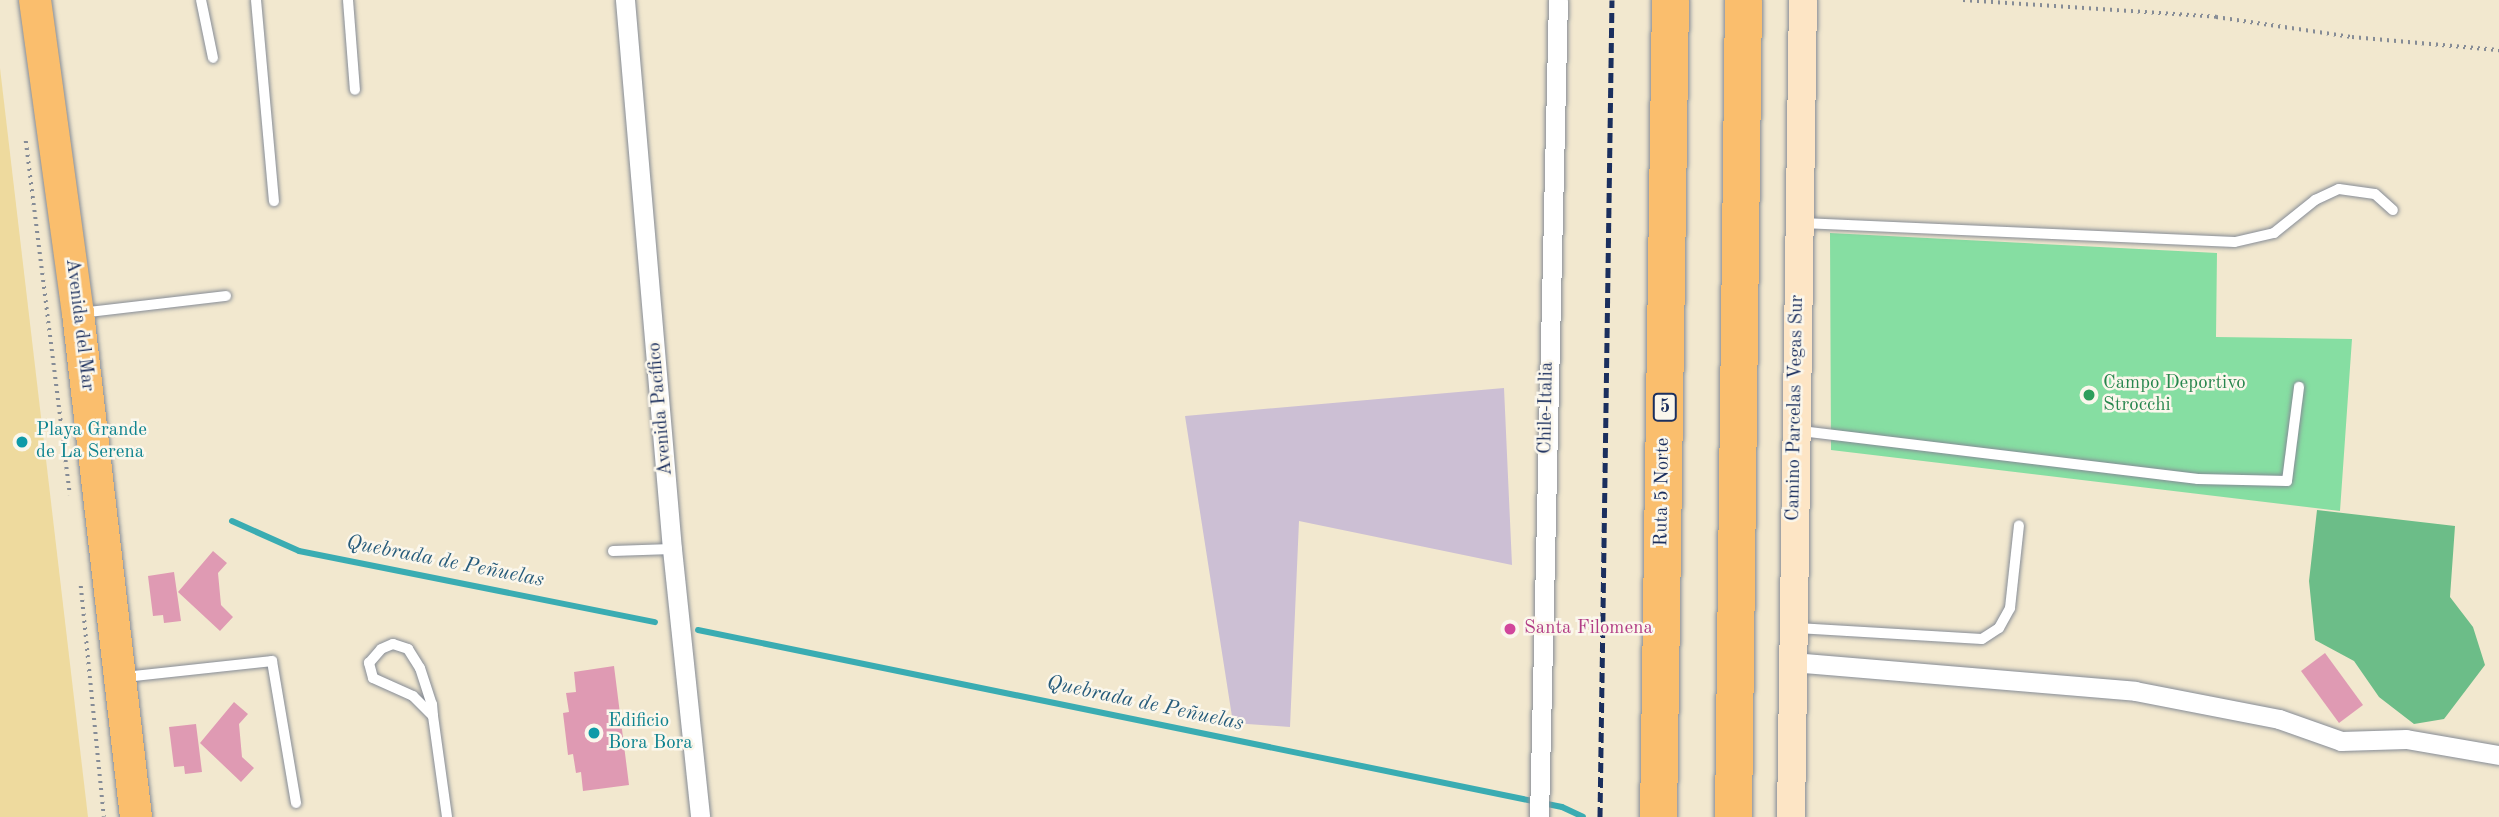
<!DOCTYPE html>
<meta charset="utf-8">
<style>
body{margin:0}
#map{position:relative;width:2499px;height:817px;overflow:hidden;background:#f2e8cf;font-family:"Old Standard TT",serif}
div>[style]{position:absolute}
.industrial>*{inset:0;background:#ccbfd4}
.green>*{inset:0;background:#86dea2}
.forest>*{inset:0;background:#6cbd88}
.sand>*{inset:0;background:#eeda9e}
.stream>*{height:6px;margin:-3px;padding:0 3px;transform-origin:3px;border-radius:3px;background:#3aacb2}
.building>*{inset:0;background:#df9ab3}
.path>*{height:3.5px;margin-top:-1.75px;transform-origin:0;background:repeating-linear-gradient(90deg,#868c96 0 2px,transparent 0 7px)}
.roads{filter:drop-shadow(0 0 2px #868c96) drop-shadow(0 0 2px #868c96)}
.lane>*{height:10px;margin:-5px;padding:0 5px;transform-origin:5px;border-radius:5px;background:#fff}
.street>*{height:19px;margin:-9.5px;padding:0 9.5px;transform-origin:9.5px;border-radius:9.5px;background:#fff}
.secondary>*{height:28px;margin:-14px;padding:0 14px;transform-origin:14px;border-radius:14px;background:#fde5c5}
.primary>*{height:32px;margin:-16px;padding:0 16px;transform-origin:16px;border-radius:16px;background:#fabe6d}
.highway>*{height:37px;margin:-18.5px;padding:0 18.5px;transform-origin:18.5px;border-radius:18.5px;background:#fabe6d}
.rail>*{height:5px;margin-top:-2.5px;transform-origin:0;background:repeating-linear-gradient(90deg,#1b2f5e 0 10px,transparent 0 15px)}
.dots>*{width:19px;height:19px;translate:-50% -50%;box-sizing:border-box;border:4px solid #fbf7ec;border-radius:50%}
span{translate:-50% -50%;white-space:nowrap;text-align:center;line-height:1.15;-webkit-text-stroke:5px #fbf7ec;paint-order:stroke}
.shield-label span{padding:2px 5px;background:#fbf7ec;border:2px solid;border-radius:5px;-webkit-text-stroke-width:0}
.shield-label{font-size:18px;color:#1b2f5e;font-weight:700}
.street-label{font-size:19px;color:#1b2f5e}
.leisure-label{font-size:19px;color:#27864d}
.left{translate:0 -50%;text-align:left}
.culture-label{font-size:19px;color:#0d838f}
.hotel-label{font-size:19px;color:#b23c85}
.water-label{font-size:21px;color:#265b7b;font-style:italic}
</style>
<div id="map">
<div class="industrial">
<i style="clip-path:polygon(1504px 388px,1512px 565px,1299px 521px,1290px 727px,1233px 723px,1185px 416px)"></i>
</div>
<div class="green">
<i style="clip-path:polygon(1830px 233px,2217px 253px,2216px 337px,2352px 339px,2340px 511px,1831px 450px)"></i>
</div>
<div class="forest">
<i style="clip-path:polygon(2317px 510px,2455px 526px,2450px 597px,2473px 627px,2485px 665px,2444px 719px,2414px 724px,2379px 697px,2354px 661px,2315px 640px,2309px 581px)"></i>
</div>
<div class="sand">
<i style="clip-path:polygon(0 68px,88px 817px,0 817px)"></i>
</div>
<div class="stream">
<i style="left:232px;top:521px;width:73px;rotate:24.1deg"></i>
<i style="left:299px;top:551px;width:363px;rotate:11.3deg"></i>
<i style="left:698px;top:630px;width:882px;rotate:11.58deg"></i>
<i style="left:1562px;top:807px;width:23px;rotate:25deg"></i>
</div>
<div class="building">
<i style="clip-path:polygon(213px 551px,227px 563px,218px 573px,221px 605px,233px 617px,220px 631px,178px 592px)"></i>
<i style="clip-path:polygon(174px 572px,181px 621px,164px 623px,163px 615px,153px 616px,148px 576px)"></i>
<i style="clip-path:polygon(2325px 653px,2363px 705px,2339px 723px,2301px 671px)"></i>
<i style="clip-path:polygon(614px 666px,629px 785px,583px 791px,581px 772px,576px 773px,573px 754px,568px 755px,563px 713px,569px 712px,566px 693px,576px 692px,574px 672px)"></i>
<i style="clip-path:polygon(234px 702px,248px 714px,239px 724px,242px 757px,254px 768px,241px 782px,200px 743px)"></i>
<i style="clip-path:polygon(196px 724px,202px 772px,185px 774px,184px 766px,174px 767px,169px 727px)"></i>
</div>
<div class="path">
<i style="left:1963px;top:0;width:254px;rotate:3.8deg"></i>
<i style="left:2216px;top:17px;width:137px;rotate:8.4deg"></i>
<i style="left:2352px;top:37px;width:148px;rotate:5.1deg"></i>
<i style="left:26px;top:141px;width:357px;rotate:82.9deg"></i>
<i style="left:81px;top:586px;width:232px;rotate:84.3deg"></i>
</div>
<div class="roads">
<div class="lane">
<i style="left:201px;top:0;width:59px;rotate:78.3deg"></i>
<i style="left:256px;top:0;width:202px;rotate:84.9deg"></i>
<i style="left:348px;top:0;width:90px;rotate:85.6deg"></i>
<i style="left:1802px;top:223px;width:433px;rotate:2.5deg"></i>
<i style="left:2235px;top:242px;width:40px;rotate:-13deg"></i>
<i style="left:2274px;top:233px;width:53px;rotate:-38.8deg"></i>
<i style="left:2315px;top:200px;width:26px;rotate:-25deg"></i>
<i style="left:2339px;top:189px;width:36px;rotate:8deg"></i>
<i style="left:2375px;top:194px;width:24px;rotate:42deg"></i>
<i style="left:81px;top:313px;width:146px;rotate:-6.7deg"></i>
<i style="left:1801px;top:431px;width:400px;rotate:6.9deg"></i>
<i style="left:2198px;top:479px;width:89px;rotate:1.3deg"></i>
<i style="left:2287px;top:481px;width:95px;rotate:-82.7deg"></i>
<i style="left:613px;top:551px;width:59px;rotate:-1.9deg"></i>
<i style="left:1797px;top:628px;width:185px;rotate:3.4deg"></i>
<i style="left:1982px;top:639px;width:20px;rotate:-33deg"></i>
<i style="left:1999px;top:628px;width:23px;rotate:-61deg"></i>
<i style="left:2010px;top:608px;width:83px;rotate:-83.8deg"></i>
<i style="left:125px;top:677px;width:148px;rotate:-6.2deg"></i>
<i style="left:272px;top:661px;width:144px;rotate:80.4deg"></i>
<i style="left:433px;top:716px;width:28px;rotate:-135deg"></i>
<i style="left:413px;top:696px;width:44px;rotate:-155.8deg"></i>
<i style="left:373px;top:678px;width:16px;rotate:-105deg"></i>
<i style="left:369px;top:663px;width:18px;rotate:-49deg"></i>
<i style="left:381px;top:649px;width:13px;rotate:-23deg"></i>
<i style="left:393px;top:644px;width:16px;rotate:18deg"></i>
<i style="left:408px;top:649px;width:22px;rotate:58deg"></i>
<i style="left:420px;top:668px;width:38px;rotate:72deg"></i>
<i style="left:432px;top:704px;width:12px;rotate:85deg"></i>
<i style="left:433px;top:716px;width:102px;rotate:82.1deg"></i>
</div>
<div class="street">
<i style="left:625px;top:0;width:551px;rotate:85.11deg"></i>
<i style="left:672px;top:549px;width:269px;rotate:84deg"></i>
<i style="left:1792px;top:662px;width:344px;rotate:4.8deg"></i>
<i style="left:2135px;top:691px;width:147px;rotate:11deg"></i>
<i style="left:2279px;top:719px;width:66px;rotate:19.5deg"></i>
<i style="left:2341px;top:741px;width:65px;rotate:-1.8deg"></i>
<i style="left:2406px;top:739px;width:94px;rotate:9.8deg"></i>
<i style="left:1539px;top:817px;width:817px;rotate:-88.67deg"></i>
</div>
<div class="secondary">
<i style="left:1791px;top:817px;width:817px;rotate:-89.16deg"></i>
</div>
<div class="primary">
<i style="left:35px;top:0;width:316px;rotate:82.2deg"></i>
<i style="left:78px;top:313px;width:507px;rotate:83.44deg"></i>
</div>
<div class="highway">
<i style="left:1658px;top:817px;width:817px;rotate:-89.16deg"></i>
<i style="left:1733px;top:817px;width:817px;rotate:-89.3deg"></i>
</div>
</div>
<div class="rail">
<i style="left:1600px;top:817px;width:817px;rotate:-89.16deg"></i>
</div>
<div class="dots">
<i style="left:2089px;top:395px;background:#2e9e5b"></i>
<i style="left:22px;top:442px;background:#0f9aa8"></i>
<i style="left:1510px;top:629px;background:#d1479c"></i>
<i style="left:594px;top:733px;background:#0f9aa8"></i>
</div>
<div class="shield-label">
<span style="left:1665px;top:407px">5</span>
</div>
<div class="street-label">
<span style="left:79px;top:325px;rotate:83deg">Avenida del Mar</span>
<span style="left:1547px;top:408px;rotate:-89deg">Chile-Italia</span>
<span style="left:1796px;top:408px;rotate:-89deg">Camino Parcelas Vegas Sur</span>
<span style="left:661px;top:409px;rotate:-95deg">Avenida Pacífico</span>
<span style="left:1663px;top:492px;rotate:-89deg">Ruta 5 Norte</span>
</div>
<div class="leisure-label">
<span class="left" style="left:2103px;top:395px">Campo Deportivo<br>Strocchi</span>
</div>
<div class="culture-label">
<span class="left" style="left:36px;top:442px">Playa Grande<br>de La Serena</span>
<span class="left" style="left:608px;top:733px">Edificio<br>Bora Bora</span>
</div>
<div class="hotel-label">
<span class="left" style="left:1524px;top:629px">Santa Filomena</span>
</div>
<div class="water-label">
<span style="left:445px;top:562px;rotate:11deg">Quebrada de Peñuelas</span>
<span style="left:1145px;top:704px;rotate:12deg">Quebrada de Peñuelas</span>
</div>
</div>
